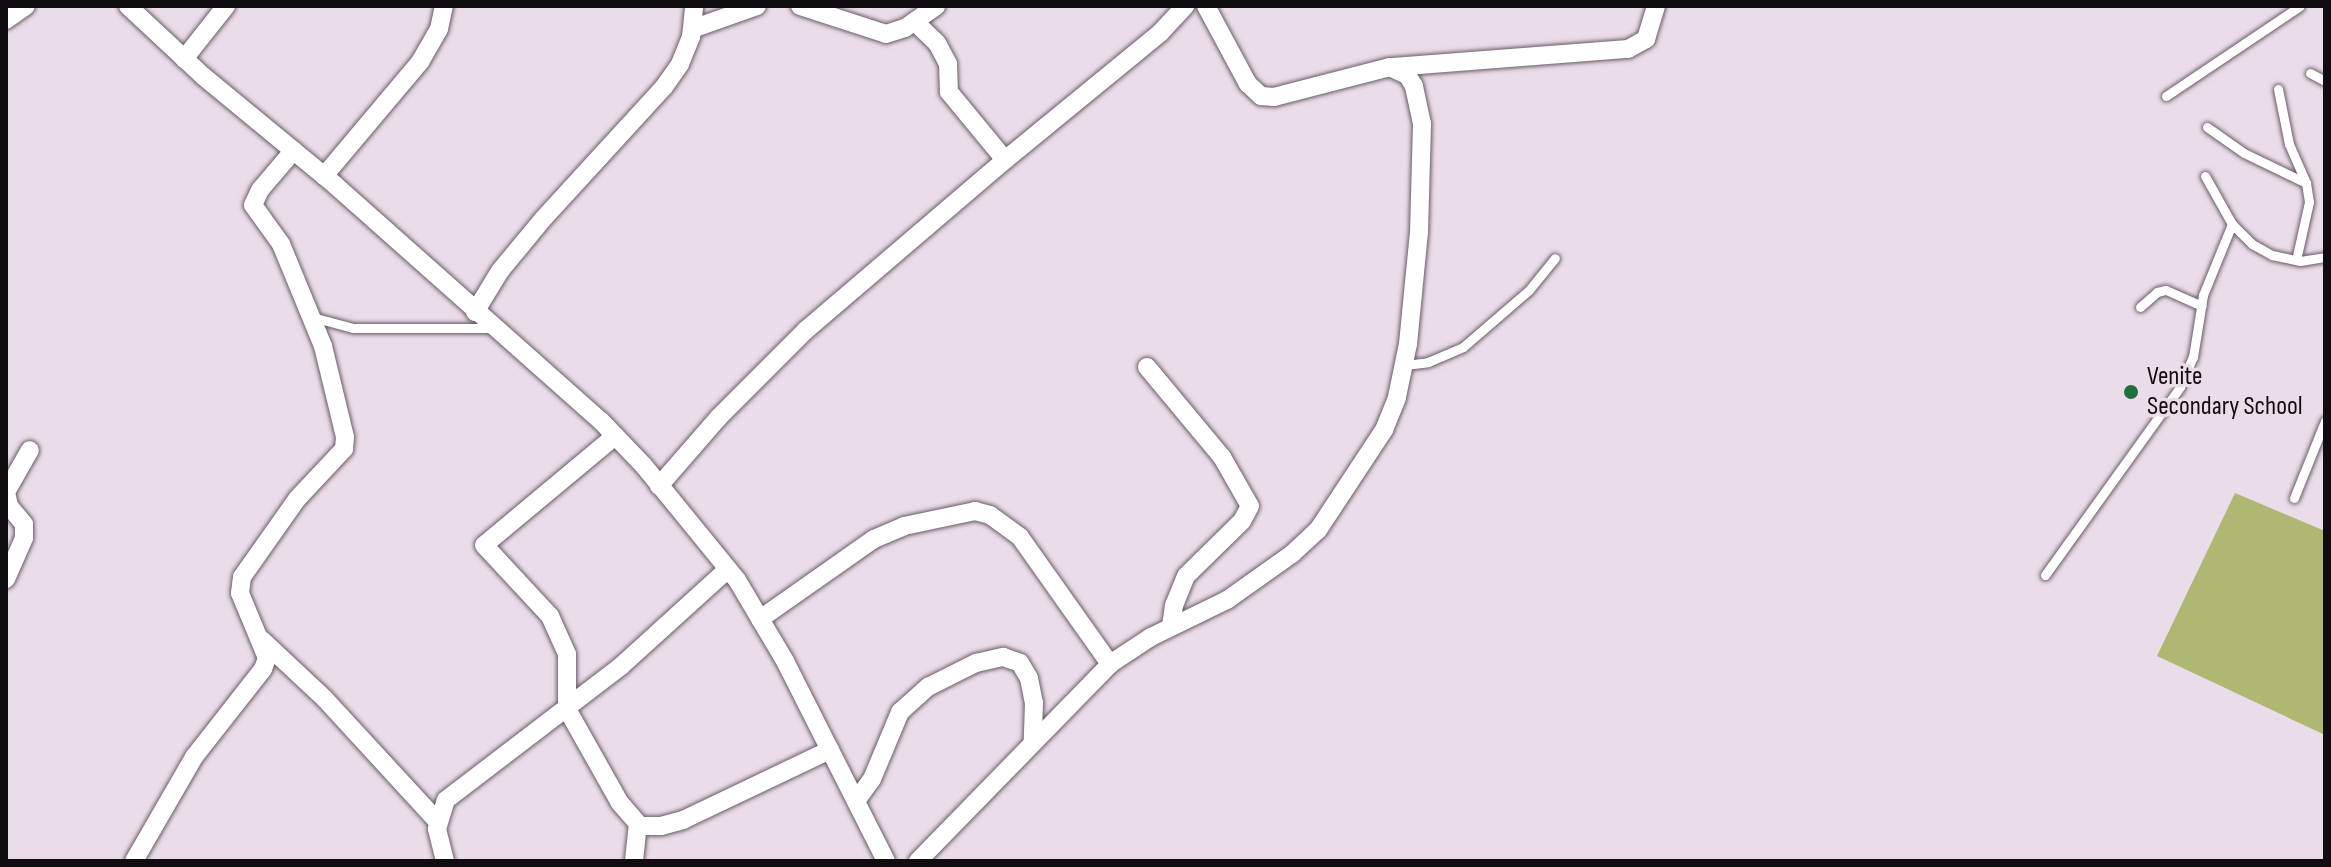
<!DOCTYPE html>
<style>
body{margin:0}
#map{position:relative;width:2331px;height:867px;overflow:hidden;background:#ebdcea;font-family:"Sofia Sans Condensed",sans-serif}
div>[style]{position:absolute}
.green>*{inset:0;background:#aeb872}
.roads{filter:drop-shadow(0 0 2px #685b67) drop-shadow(0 0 2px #685b67)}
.service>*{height:9px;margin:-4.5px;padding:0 4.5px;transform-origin:4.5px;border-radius:4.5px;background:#fff}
.minor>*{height:18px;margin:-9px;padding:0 9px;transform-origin:9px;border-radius:9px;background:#fff}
.dots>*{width:22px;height:22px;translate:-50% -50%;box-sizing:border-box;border:4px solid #ebdcea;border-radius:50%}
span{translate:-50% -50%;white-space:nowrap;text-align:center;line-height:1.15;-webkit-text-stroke:7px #ebdcea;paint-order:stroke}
.poi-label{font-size:26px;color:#100c10}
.left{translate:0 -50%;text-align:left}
.frame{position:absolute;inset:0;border:8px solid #100c10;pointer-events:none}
</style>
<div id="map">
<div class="green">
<i style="clip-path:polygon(2235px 493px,2325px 531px,2325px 735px,2157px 656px)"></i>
</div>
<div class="roads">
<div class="service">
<i style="left:2310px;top:73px;width:17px;rotate:28deg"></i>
<i style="left:2278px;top:89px;width:56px;rotate:78.7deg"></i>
<i style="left:2289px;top:144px;width:43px;rotate:66.4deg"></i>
<i style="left:2306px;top:183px;width:19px;rotate:81deg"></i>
<i style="left:2309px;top:202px;width:59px;rotate:102.6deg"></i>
<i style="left:2166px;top:96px;width:161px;rotate:-33.9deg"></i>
<i style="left:2207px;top:127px;width:45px;rotate:35.1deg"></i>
<i style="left:2244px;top:153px;width:69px;rotate:25.8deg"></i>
<i style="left:2205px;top:176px;width:55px;rotate:60.6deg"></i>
<i style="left:2232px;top:224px;width:28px;rotate:45deg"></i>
<i style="left:2252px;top:244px;width:23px;rotate:29deg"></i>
<i style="left:2272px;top:255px;width:29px;rotate:12deg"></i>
<i style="left:2300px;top:261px;width:25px;rotate:-9deg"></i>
<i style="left:2140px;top:307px;width:23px;rotate:-41deg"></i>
<i style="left:2157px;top:292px;width:9px;rotate:-13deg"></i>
<i style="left:2166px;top:290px;width:39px;rotate:24deg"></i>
<i style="left:312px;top:317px;width:42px;rotate:15deg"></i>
<i style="left:353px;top:328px;width:140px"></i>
<i style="left:1405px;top:365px;width:23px;rotate:-7deg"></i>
<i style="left:1428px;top:362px;width:38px;rotate:-23deg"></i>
<i style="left:1463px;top:347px;width:87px;rotate:-40.8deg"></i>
<i style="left:1529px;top:290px;width:41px;rotate:-50.9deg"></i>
<i style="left:2294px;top:498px;width:83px;rotate:-68.1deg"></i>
<i style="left:2045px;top:575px;width:231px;rotate:-54.3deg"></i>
<i style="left:2180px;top:387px;width:33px;rotate:-67deg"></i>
<i style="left:2193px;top:357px;width:63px;rotate:-80.8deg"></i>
<i style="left:2203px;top:295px;width:77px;rotate:-67.8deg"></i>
</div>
<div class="minor">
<i style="left:128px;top:6px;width:103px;rotate:43deg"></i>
<i style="left:203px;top:76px;width:171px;rotate:39.5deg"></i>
<i style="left:335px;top:185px;width:356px;rotate:41.6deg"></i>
<i style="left:601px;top:421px;width:62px;rotate:46.3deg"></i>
<i style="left:644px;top:466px;width:147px;rotate:50.8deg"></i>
<i style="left:737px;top:580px;width:94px;rotate:59.3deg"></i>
<i style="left:785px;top:661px;width:224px;rotate:63.2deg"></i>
<i style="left:800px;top:6px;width:90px;rotate:18deg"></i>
<i style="left:886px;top:34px;width:20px;rotate:-18deg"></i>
<i style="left:905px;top:28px;width:38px;rotate:-35deg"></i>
<i style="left:6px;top:20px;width:24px;rotate:-35deg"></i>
<i style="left:915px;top:22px;width:30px;rotate:44deg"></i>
<i style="left:937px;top:43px;width:24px;rotate:62deg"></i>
<i style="left:948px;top:64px;width:28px;rotate:88deg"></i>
<i style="left:949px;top:92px;width:88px;rotate:50.5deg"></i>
<i style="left:692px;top:29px;width:69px;rotate:-19.5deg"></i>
<i style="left:184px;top:59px;width:68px;rotate:-51.6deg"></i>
<i style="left:1393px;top:67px;width:236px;rotate:-4.4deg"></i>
<i style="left:1628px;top:49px;width:21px;rotate:-29deg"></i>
<i style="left:1646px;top:39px;width:34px;rotate:-73deg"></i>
<i style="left:324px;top:176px;width:149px;rotate:-49.9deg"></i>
<i style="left:420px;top:62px;width:38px;rotate:-60deg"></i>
<i style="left:439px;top:29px;width:24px;rotate:-78deg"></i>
<i style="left:475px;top:312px;width:48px;rotate:-58.6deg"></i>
<i style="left:500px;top:271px;width:67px;rotate:-50.4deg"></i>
<i style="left:543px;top:219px;width:179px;rotate:-47.5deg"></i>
<i style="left:664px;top:87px;width:28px;rotate:-55deg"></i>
<i style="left:680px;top:64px;width:29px;rotate:-68deg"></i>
<i style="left:691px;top:37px;width:31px;rotate:-84deg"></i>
<i style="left:1147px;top:367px;width:117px;rotate:50.2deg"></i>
<i style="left:1222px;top:457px;width:56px;rotate:60.3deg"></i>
<i style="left:1250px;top:506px;width:17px;rotate:118deg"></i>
<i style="left:1242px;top:521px;width:78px;rotate:135.5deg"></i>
<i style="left:1186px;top:576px;width:31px;rotate:112deg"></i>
<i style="left:1174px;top:605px;width:21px;rotate:98deg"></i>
<i style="left:615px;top:436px;width:170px;rotate:140.2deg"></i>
<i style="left:484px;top:545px;width:97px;rotate:47.1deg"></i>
<i style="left:550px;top:616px;width:42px;rotate:65.9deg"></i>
<i style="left:567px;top:654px;width:55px;rotate:90deg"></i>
<i style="left:567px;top:709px;width:108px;rotate:60.6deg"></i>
<i style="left:620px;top:803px;width:30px;rotate:49deg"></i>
<i style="left:640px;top:826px;width:21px"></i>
<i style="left:661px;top:826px;width:23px;rotate:-15deg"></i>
<i style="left:683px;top:820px;width:163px;rotate:-25.5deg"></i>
<i style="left:659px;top:486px;width:91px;rotate:-49deg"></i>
<i style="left:719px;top:417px;width:123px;rotate:-45deg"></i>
<i style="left:806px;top:330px;width:262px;rotate:-40.5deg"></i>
<i style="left:1005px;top:160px;width:200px;rotate:-39.3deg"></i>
<i style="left:1160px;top:33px;width:37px;rotate:-47deg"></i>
<i style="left:6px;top:579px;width:45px;rotate:-66.3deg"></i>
<i style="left:24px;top:538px;width:14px;rotate:-90deg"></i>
<i style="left:24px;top:524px;width:23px;rotate:-130deg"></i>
<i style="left:9px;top:506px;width:14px;rotate:-102deg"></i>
<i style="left:6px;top:492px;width:48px;rotate:-60.3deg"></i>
<i style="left:760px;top:619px;width:139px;rotate:-35.1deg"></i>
<i style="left:874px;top:539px;width:33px;rotate:-23deg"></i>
<i style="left:904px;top:526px;width:73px;rotate:-11.9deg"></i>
<i style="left:975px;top:511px;width:16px;rotate:15deg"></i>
<i style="left:990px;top:515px;width:37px;rotate:36deg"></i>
<i style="left:1020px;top:537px;width:156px;rotate:54.7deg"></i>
<i style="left:262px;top:640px;width:85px;rotate:43.1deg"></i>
<i style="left:324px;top:698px;width:168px;rotate:47.4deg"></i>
<i style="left:856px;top:801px;width:27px;rotate:-54deg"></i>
<i style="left:872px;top:779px;width:73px;rotate:-67.3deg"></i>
<i style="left:900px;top:712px;width:38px;rotate:-42deg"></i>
<i style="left:928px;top:687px;width:54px;rotate:-26.6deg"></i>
<i style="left:976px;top:663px;width:28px;rotate:-13deg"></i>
<i style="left:1003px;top:657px;width:18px;rotate:19deg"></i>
<i style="left:1020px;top:663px;width:17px;rotate:59deg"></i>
<i style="left:1029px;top:678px;width:25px;rotate:79deg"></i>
<i style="left:1034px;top:703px;width:38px;rotate:92deg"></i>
<i style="left:134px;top:861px;width:120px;rotate:-60deg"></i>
<i style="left:194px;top:757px;width:112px;rotate:-51.9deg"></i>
<i style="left:263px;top:669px;width:12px;rotate:-70deg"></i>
<i style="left:267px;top:658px;width:70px;rotate:-112.6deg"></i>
<i style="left:240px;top:593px;width:16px;rotate:-83deg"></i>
<i style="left:242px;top:577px;width:95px;rotate:-54.8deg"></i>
<i style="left:297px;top:499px;width:69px;rotate:-46.8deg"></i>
<i style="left:344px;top:449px;width:12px;rotate:-85deg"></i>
<i style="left:345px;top:437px;width:94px;rotate:-103.6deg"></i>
<i style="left:323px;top:346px;width:110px;rotate:-112.4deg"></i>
<i style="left:281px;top:244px;width:48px;rotate:-125.7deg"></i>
<i style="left:253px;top:205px;width:17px;rotate:-65deg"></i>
<i style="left:260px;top:190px;width:52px;rotate:-49.6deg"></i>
<i style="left:445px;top:861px;width:33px;rotate:-104deg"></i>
<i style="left:437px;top:829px;width:30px;rotate:-73deg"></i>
<i style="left:446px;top:800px;width:220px;rotate:-37.4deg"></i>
<i style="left:621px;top:666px;width:144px;rotate:-42.2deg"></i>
<i style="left:634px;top:861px;width:36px;rotate:-84deg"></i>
<i style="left:918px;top:861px;width:275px;rotate:-45.7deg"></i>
<i style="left:1110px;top:664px;width:49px;rotate:-33.4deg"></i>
<i style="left:1151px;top:637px;width:85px;rotate:-26deg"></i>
<i style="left:1227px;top:600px;width:80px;rotate:-35.3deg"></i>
<i style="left:1292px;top:554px;width:35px;rotate:-43deg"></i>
<i style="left:1318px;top:530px;width:120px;rotate:-56.6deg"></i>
<i style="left:1384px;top:430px;width:35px;rotate:-68deg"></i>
<i style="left:1397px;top:397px;width:54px;rotate:-78.3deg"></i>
<i style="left:1408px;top:344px;width:113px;rotate:-84.4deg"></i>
<i style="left:1419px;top:232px;width:108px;rotate:-88.4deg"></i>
<i style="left:1422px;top:124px;width:39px;rotate:-102deg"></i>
<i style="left:1414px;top:86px;width:13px;rotate:-122deg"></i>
<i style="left:1407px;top:75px;width:19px;rotate:-155deg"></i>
<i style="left:1390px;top:67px;width:120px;rotate:165.5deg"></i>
<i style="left:1274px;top:97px;width:13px;rotate:-176deg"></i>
<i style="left:1261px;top:96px;width:18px;rotate:-137deg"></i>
<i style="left:1248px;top:84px;width:89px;rotate:-118.3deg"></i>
</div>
</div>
<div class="dots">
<i style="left:2131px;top:392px;background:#217040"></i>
</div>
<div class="poi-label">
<span class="left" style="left:2147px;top:392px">Venite<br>Secondary School</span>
</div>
<div class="frame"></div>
</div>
